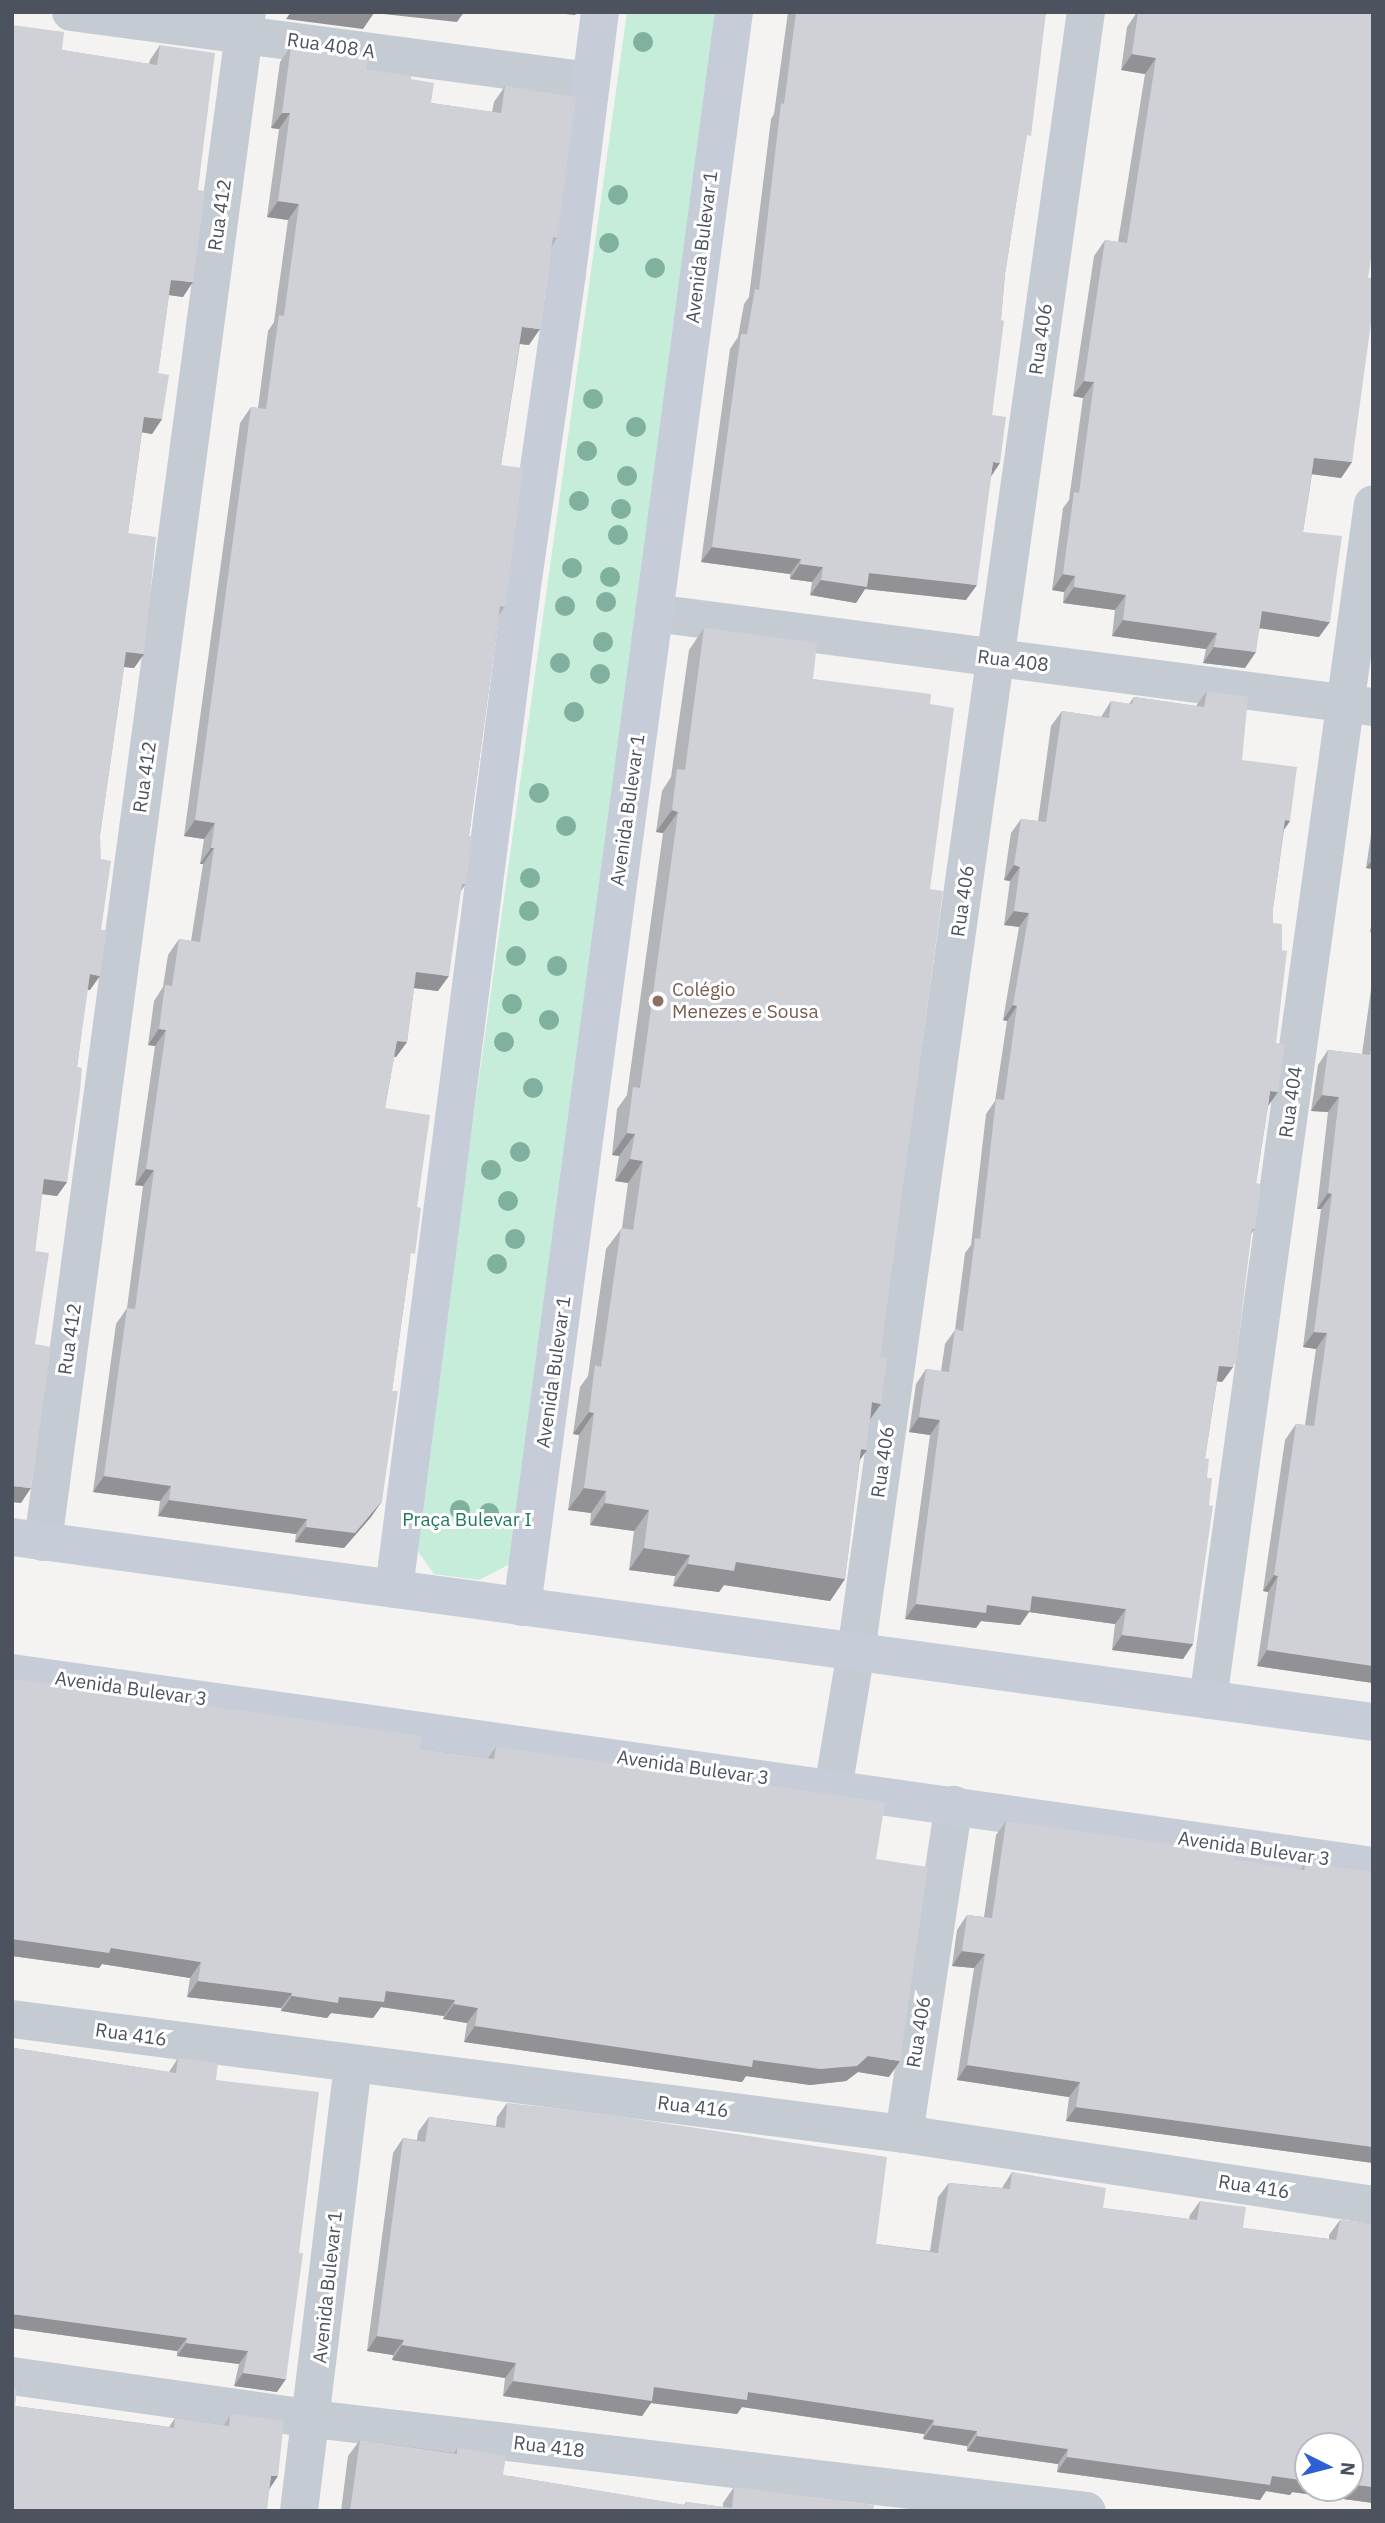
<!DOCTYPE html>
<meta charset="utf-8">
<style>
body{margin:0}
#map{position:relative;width:1385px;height:2523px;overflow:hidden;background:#f4f3f2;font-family:"IBM Plex Sans",sans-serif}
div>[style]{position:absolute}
.green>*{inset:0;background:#c6ecda}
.street>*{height:38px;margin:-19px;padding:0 19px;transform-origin:19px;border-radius:19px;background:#c5cbd2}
.secondary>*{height:38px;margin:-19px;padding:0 19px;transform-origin:19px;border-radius:19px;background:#c7cdd8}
.trees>*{width:20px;height:20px;margin:-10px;border-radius:50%;background:#80b09e}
.wall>*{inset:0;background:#b3b4b8}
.shaded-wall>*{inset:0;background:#929296}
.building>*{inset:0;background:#d0d1d6}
.dots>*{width:19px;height:19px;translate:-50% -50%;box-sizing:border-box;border:4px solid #fff;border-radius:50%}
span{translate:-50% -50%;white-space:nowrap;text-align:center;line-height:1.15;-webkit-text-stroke:6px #fff;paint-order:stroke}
.street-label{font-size:19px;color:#4c535e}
.education-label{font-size:19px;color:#785e54}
.left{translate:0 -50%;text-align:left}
.park-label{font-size:19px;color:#227a5a}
.frame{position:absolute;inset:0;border:14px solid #4c535e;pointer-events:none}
.north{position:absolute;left:1294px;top:2432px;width:70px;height:70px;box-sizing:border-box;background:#fff;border:2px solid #b7babf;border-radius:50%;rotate:96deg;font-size:19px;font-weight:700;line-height:28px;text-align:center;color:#4c535e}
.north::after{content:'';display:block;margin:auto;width:24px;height:32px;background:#2d60d4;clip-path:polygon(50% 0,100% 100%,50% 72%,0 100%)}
</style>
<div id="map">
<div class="green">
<i style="clip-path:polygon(627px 12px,720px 12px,512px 1563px,479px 1580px,434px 1574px,414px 1546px)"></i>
</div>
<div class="street">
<i style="left:71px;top:12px;width:524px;rotate:7.57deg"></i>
<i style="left:654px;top:613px;width:725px;rotate:7.45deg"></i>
<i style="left:43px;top:1542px;width:1544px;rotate:-82.41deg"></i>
<i style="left:1208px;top:1700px;width:1207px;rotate:-82.15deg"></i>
<i style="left:833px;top:1789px;width:139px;rotate:-80.5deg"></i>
<i style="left:856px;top:1652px;width:1656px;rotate:-82.02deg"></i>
<i style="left:12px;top:2019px;width:899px;rotate:7.35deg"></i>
<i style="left:904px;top:2134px;width:474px;rotate:8.6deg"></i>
<i style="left:904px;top:2134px;width:333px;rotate:-81.4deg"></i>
<i style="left:12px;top:2376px;width:304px;rotate:8.1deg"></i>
<i style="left:313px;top:2419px;width:779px;rotate:6.78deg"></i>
<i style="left:299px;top:2511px;width:450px;rotate:-83.1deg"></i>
</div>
<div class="secondary">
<i style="left:12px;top:1537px;width:1374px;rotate:7.74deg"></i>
<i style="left:394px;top:1589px;width:1004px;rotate:-82.73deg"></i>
<i style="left:521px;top:593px;width:323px;rotate:-81.8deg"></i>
<i style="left:567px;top:273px;width:263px;rotate:-82.8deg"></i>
<i style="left:522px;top:1607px;width:1609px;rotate:-82.43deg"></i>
<i style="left:12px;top:1673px;width:1375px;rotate:8.07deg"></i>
</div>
<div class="trees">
<i style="left:643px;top:42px"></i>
<i style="left:618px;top:195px"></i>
<i style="left:609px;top:243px"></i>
<i style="left:655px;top:268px"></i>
<i style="left:593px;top:399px"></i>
<i style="left:636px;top:427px"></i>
<i style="left:587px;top:451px"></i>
<i style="left:627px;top:476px"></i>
<i style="left:579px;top:501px"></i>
<i style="left:621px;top:509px"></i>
<i style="left:618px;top:535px"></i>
<i style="left:572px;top:568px"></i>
<i style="left:610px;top:577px"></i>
<i style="left:606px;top:602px"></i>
<i style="left:565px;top:606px"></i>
<i style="left:603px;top:642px"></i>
<i style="left:560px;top:663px"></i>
<i style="left:600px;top:674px"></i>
<i style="left:574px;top:712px"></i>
<i style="left:539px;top:793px"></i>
<i style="left:566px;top:826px"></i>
<i style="left:530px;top:878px"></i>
<i style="left:529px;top:911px"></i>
<i style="left:516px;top:956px"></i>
<i style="left:557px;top:966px"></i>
<i style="left:512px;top:1004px"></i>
<i style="left:549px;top:1020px"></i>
<i style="left:504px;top:1042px"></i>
<i style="left:533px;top:1088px"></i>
<i style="left:520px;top:1152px"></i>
<i style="left:491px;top:1170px"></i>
<i style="left:508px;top:1201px"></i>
<i style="left:515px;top:1239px"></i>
<i style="left:497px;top:1264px"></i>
<i style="left:460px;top:1510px"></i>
<i style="left:489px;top:1513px"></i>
</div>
<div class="wall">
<i style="clip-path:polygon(788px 12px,1046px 12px,1005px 274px,992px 415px,991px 476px,966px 600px,865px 589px,856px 603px,810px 595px,812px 582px,790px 579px,790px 574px,701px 562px,730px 349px,738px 337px,744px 304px,749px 297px,771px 119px,774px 114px)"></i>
<i style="clip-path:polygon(1137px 12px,1373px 12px,1368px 278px,1352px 462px,1341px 478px,1312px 474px,1303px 532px,1319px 637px,1260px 628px,1245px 668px,1203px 663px,1206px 649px,1112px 636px,1115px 610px,1063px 603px,1064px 592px,1052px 590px,1063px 508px,1069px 500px,1083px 398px,1073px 396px,1094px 256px,1105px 240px,1118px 242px,1145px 74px,1121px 70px,1127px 27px)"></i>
<i style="clip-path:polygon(12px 25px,62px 50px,149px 64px,150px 60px,160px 45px,183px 297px,169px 295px,158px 373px,162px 419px,152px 434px,142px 432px,128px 533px,144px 654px,134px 668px,124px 667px,100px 835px,90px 990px,87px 990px,77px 1067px,67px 1182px,57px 1196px,42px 1194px,35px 1251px,35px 1344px,21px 1503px,12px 1502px)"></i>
<i style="clip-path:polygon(291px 46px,366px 69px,411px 79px,431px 103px,492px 112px,494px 102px,505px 86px,557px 238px,552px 246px,529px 345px,520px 344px,501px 465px,505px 607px,499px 615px,469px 836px,466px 884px,461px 891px,438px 991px,414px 988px,407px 1042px,396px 1057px,394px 1057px,385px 1108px,410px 1261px,392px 1391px,382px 1501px,371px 1517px,344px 1548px,295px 1542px,296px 1534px,158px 1516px,160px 1501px,93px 1492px,116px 1324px,127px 1308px,143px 1186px,135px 1185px,155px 1046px,148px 1045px,154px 1001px,163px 987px,168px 955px,179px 939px,191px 941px,203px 864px,200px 864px,204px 839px,184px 836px,240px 423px,251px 407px,258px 408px,268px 331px,274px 322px,288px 220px,267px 217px,279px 129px,271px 128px,280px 62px)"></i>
<i style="clip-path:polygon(704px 628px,813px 679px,930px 704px,930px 889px,867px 1450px,860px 1459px,845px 1579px,830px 1601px,724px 1585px,719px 1592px,673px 1586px,675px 1576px,629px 1570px,634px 1531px,590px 1525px,591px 1513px,568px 1510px,579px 1435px,573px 1434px,580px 1387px,588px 1376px,606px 1249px,622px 1228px,628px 1183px,615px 1181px,619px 1156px,612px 1155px,617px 1109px,627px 1095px,663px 833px,656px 832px,662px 791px,671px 777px,689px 650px)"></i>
<i style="clip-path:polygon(1207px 691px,1242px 760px,1290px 821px,1284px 830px,1273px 908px,1268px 1106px,1256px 1183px,1255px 1229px,1251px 1234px,1233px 1367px,1222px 1382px,1217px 1381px,1205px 1458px,1207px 1478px,1193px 1644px,1183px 1659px,1112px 1650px,1115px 1624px,1029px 1612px,1020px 1625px,981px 1621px,976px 1628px,905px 1619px,930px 1435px,909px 1432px,916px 1384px,926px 1369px,941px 1371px,945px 1344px,955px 1330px,965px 1253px,971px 1245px,986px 1114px,995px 1101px,1007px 1021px,1003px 1020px,1019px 927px,1004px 925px,1010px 881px,1004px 880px,1011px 833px,1021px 819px,1038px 821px,1051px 726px,1062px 711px,1101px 717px,1111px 701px,1129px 704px,1134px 697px,1196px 706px)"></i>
<i style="clip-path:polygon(1373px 822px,1373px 869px,1366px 868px)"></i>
<i style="clip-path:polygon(1373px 914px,1373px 933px,1370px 932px)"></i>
<i style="clip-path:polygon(1373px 975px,1373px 1683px,1257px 1666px,1268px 1592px,1263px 1591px,1285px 1440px,1296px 1424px,1305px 1425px,1316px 1349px,1303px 1347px,1321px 1209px,1317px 1209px,1328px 1112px,1311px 1111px,1318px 1065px,1328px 1050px,1362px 1054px)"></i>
<i style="clip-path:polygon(12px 1679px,420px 1749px,488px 1758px,496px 1747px,876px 1859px,889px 2077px,858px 2072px,846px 2081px,810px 2085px,746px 2076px,742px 2082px,464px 2042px,467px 2023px,443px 2019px,444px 2016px,381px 2007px,373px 2018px,331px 2013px,327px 2018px,281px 2011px,281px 2008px,187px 1997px,190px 1978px,102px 1964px,99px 1968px,12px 1956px)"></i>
<i style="clip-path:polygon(1006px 1821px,1300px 1870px,1306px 1863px,1373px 1871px,1373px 2163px,1066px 2121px,1069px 2097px,957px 2080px,974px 1968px,952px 1966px,957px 1930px,967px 1915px,984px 1917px,996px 1835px)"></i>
<i style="clip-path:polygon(14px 2048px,169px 2072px,178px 2058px,216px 2080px,277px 2392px,234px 2386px,239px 2364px,177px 2356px,177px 2351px,12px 2328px,12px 2050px)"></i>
<i style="clip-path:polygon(507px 2103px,876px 2244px,930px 2251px,938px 2197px,949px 2183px,1002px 2188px,1012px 2172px,1103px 2208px,1189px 2219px,1190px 2215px,1200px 2201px,1243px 2228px,1329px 2239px,1329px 2235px,1340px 2220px,1373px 2224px,1373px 2503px,1292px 2492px,1290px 2495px,1266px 2491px,1260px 2500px,1057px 2472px,1058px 2464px,967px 2451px,967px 2446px,923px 2439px,924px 2434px,742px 2407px,737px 2414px,651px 2403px,642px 2416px,503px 2396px,505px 2378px,392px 2360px,393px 2355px,367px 2351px,393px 2153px,403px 2138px,417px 2140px,418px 2132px,429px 2117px,496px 2126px,497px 2117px)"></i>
<i style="clip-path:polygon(15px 2406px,169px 2427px,175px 2418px,224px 2425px,230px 2416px,270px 2488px)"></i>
<i style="clip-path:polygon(360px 2440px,454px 2453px,457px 2448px,503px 2475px,684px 2505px,686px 2502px,723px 2507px,723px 2503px,734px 2487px,873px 2511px,341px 2511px,348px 2456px)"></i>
</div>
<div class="shaded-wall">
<i style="clip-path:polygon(291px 12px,464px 12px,457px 22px,374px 13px,363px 29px,286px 19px)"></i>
<i style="clip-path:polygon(545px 12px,577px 12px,575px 15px)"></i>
<i style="clip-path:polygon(1132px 54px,1156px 58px,1145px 74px,1121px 70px)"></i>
<i style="clip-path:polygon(282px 113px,290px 113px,279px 129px,271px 128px)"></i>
<i style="clip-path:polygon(278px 201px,299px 204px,288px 220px,267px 217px)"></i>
<i style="clip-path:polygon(171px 280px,193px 282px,183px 297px,161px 294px)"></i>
<i style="clip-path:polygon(522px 327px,540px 329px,529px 345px,511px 343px)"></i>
<i style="clip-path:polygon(1084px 381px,1094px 382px,1083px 398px,1073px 396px)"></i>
<i style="clip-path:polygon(144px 417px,162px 419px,152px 434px,134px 431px)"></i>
<i style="clip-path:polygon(1314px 458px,1352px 462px,1341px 478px,1303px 473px)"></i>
<i style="clip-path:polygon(993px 462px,1000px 463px,990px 478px)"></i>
<i style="clip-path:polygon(712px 547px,801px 559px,790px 574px,701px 562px)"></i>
<i style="clip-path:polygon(800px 564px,823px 567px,812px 582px,790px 579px)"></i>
<i style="clip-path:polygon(869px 573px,977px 585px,966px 600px,865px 589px,856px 603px,810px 595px,821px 580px)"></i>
<i style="clip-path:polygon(1063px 574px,1075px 576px,1064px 592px,1052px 590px)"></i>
<i style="clip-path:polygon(1074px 587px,1126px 595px,1115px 610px,1063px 603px)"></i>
<i style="clip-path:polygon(1262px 611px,1330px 622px,1319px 637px,1251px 627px)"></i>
<i style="clip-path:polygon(1123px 620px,1217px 633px,1206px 649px,1112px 636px)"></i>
<i style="clip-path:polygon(1214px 647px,1256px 652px,1245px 668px,1203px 663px)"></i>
<i style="clip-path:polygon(126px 652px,144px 654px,134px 668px,116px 666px)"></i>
<i style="clip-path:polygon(672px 810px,678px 812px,663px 833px,656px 832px)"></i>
<i style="clip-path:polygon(195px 820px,215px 823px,204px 839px,184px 836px)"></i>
<i style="clip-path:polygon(1285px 820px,1290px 821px,1280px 835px)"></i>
<i style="clip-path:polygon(211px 848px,214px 848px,203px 864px,200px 864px)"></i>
<i style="clip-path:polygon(1373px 859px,1373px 869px,1366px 868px)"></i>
<i style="clip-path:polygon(1014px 865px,1020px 867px,1010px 881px,1004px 880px)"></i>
<i style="clip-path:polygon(1014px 911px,1029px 913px,1019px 927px,1004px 925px)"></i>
<i style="clip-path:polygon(416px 972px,449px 976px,438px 991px,405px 987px)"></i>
<i style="clip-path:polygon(90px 974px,100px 976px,90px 990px,80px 989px)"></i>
<i style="clip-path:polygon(1013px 1005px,1017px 1006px,1007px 1021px,1003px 1020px)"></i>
<i style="clip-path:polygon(159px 1029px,166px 1030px,155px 1046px,148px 1045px)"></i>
<i style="clip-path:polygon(397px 1041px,407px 1042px,396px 1057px,386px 1056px)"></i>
<i style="clip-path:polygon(1270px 1091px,1278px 1092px,1268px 1106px)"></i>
<i style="clip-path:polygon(1322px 1095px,1339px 1097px,1328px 1112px,1311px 1111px)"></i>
<i style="clip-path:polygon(627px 1133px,635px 1134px,619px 1156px,612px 1155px)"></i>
<i style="clip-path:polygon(630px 1159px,643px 1161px,628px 1183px,615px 1181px)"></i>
<i style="clip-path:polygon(146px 1169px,154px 1170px,143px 1186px,135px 1185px)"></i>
<i style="clip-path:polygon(44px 1179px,67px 1182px,57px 1196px,34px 1193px)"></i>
<i style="clip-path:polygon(1328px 1193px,1332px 1194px,1321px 1209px,1317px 1209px)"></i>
<i style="clip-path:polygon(1314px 1332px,1327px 1333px,1316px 1349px,1303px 1347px)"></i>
<i style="clip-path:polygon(1219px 1366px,1233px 1367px,1222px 1382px,1209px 1380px)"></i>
<i style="clip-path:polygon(872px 1402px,881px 1404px,866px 1425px)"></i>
<i style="clip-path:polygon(589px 1412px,594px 1413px,579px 1435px,573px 1434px)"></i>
<i style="clip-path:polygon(919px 1417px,940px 1420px,930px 1435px,909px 1432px)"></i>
<i style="clip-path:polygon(861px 1449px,867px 1450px,852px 1471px)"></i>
<i style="clip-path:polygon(104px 1476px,171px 1486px,160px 1501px,93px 1492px)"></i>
<i style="clip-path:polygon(12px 1486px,31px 1488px,21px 1503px,12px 1502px)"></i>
<i style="clip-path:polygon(584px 1488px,606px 1491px,591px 1513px,568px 1510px)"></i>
<i style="clip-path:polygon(169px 1500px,307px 1519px,296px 1534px,158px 1516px)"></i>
<i style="clip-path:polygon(382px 1501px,371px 1517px,344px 1548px,295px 1542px,306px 1527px)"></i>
<i style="clip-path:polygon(605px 1503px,649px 1510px,634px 1531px,590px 1525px)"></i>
<i style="clip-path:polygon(644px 1548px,690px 1555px,675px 1576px,629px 1570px)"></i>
<i style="clip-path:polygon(736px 1562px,845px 1579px,830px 1601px,724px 1585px,719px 1592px,673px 1586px,688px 1564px)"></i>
<i style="clip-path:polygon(1274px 1575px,1278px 1576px,1268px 1592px,1263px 1591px)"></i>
<i style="clip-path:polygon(1032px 1596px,1126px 1609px,1115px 1624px,1029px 1612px,1020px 1625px,981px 1621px,976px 1628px,905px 1619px,916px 1604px,987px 1605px)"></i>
<i style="clip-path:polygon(1122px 1635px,1193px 1644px,1183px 1659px,1112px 1650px)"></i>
<i style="clip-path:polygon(1267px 1650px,1373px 1666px,1373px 1683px,1257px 1666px)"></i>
<i style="clip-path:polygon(12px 1939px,111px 1948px,201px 1962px,190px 1978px,102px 1964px,99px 1968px,12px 1956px)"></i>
<i style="clip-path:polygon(962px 1951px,985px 1954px,974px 1968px,952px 1966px)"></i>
<i style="clip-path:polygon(198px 1981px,292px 1993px,281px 2008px,187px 1997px)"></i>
<i style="clip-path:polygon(386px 1991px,455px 2000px,444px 2016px,381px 2007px,373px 2018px,331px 2013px,327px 2018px,281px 2011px,292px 1996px,339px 1997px)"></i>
<i style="clip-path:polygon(454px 2004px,478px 2008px,467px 2023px,443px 2019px)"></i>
<i style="clip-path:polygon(475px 2026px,753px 2060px,868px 2056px,900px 2061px,889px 2077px,858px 2072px,846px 2081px,810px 2085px,746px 2076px,742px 2082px,464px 2042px)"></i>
<i style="clip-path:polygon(967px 2065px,1080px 2082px,1069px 2097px,957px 2080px)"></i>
<i style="clip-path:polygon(1076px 2107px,1373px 2147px,1373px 2163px,1066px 2121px)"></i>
<i style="clip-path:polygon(12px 2314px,187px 2338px,177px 2351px,12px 2328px)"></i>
<i style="clip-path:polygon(377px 2336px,404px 2340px,393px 2355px,367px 2351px)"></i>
<i style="clip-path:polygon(186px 2343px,248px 2351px,239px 2364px,177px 2356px)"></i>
<i style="clip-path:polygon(402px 2345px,516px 2363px,505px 2378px,392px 2360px)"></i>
<i style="clip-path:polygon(243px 2373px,286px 2379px,277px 2392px,234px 2386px)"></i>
<i style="clip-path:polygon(513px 2381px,654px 2387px,748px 2392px,934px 2420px,924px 2434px,742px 2407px,737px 2414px,651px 2403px,642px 2416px,503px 2396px)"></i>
<i style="clip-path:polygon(933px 2425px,977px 2431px,967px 2446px,923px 2439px)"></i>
<i style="clip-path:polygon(977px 2436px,1068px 2449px,1058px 2464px,967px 2451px)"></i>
<i style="clip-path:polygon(1067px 2457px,1272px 2476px,1300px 2477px,1308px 2478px,1308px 2488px,1350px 2488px,1350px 2484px,1373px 2487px,1373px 2503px,1292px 2492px,1290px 2495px,1266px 2491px,1260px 2500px,1057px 2472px)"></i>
<i style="clip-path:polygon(271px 2476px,278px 2476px,268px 2491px)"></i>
</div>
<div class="building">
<i style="clip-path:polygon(796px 12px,1046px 12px,1031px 136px,1027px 135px,1005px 274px,1001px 320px,1004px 321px,992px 415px,1006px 417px,1000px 463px,993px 462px,977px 585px,869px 573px,867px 587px,821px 580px,823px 567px,800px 564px,801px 559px,712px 547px,741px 334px,747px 334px,755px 289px,759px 290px,781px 103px,784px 104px)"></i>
<i style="clip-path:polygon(1138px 12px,1373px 12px,1373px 246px,1368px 278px,1373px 278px,1373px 308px,1352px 462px,1314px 458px,1303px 532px,1342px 536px,1330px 622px,1262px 611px,1256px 652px,1214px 647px,1217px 633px,1123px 620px,1126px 595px,1074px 587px,1075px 576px,1063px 574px,1074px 492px,1079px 493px,1094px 382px,1084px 381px,1105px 240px,1127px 243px,1156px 58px,1132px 54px)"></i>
<i style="clip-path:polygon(12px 25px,64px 32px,62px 50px,157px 65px,160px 45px,215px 53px,198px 190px,205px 191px,193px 282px,171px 280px,158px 373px,169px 375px,162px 419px,144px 417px,128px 533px,156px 537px,144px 654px,126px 652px,100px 835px,101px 859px,111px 861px,101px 930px,107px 930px,100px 976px,90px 974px,77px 1067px,82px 1068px,80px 1091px,67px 1182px,44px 1179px,35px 1251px,49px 1253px,35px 1344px,51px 1347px,31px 1488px,12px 1486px)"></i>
<i style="clip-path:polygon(291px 46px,368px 56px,366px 69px,411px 76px,411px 79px,434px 83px,431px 103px,501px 113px,505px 86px,576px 97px,557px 238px,553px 237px,540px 329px,522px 327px,501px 465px,523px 468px,505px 607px,500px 606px,469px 836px,472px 836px,466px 884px,462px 884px,449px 976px,416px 972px,407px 1042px,397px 1041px,385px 1108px,430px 1115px,417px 1207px,421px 1208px,415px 1254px,411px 1253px,392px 1391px,398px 1391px,382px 1501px,355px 1533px,306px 1527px,307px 1519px,169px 1500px,171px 1486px,104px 1476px,127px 1308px,135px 1309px,154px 1170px,146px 1169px,166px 1030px,159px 1029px,165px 985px,172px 986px,179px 939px,200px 942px,214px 848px,211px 848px,215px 823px,195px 820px,251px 407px,266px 409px,279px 315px,284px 316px,299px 204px,278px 201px,290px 113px,282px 113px)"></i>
<i style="clip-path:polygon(704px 628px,817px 643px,813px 679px,931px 694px,930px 704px,954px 708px,930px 889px,943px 891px,880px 1357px,887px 1358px,881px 1404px,872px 1402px,867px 1450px,861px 1449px,845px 1579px,736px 1562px,734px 1571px,688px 1564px,690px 1555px,644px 1548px,649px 1510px,605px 1503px,606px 1491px,584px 1488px,594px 1413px,589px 1412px,595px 1365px,601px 1367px,621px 1228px,633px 1230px,643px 1161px,630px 1159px,635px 1134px,627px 1133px,633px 1087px,640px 1088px,678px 812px,672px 810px,677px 769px,685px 770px)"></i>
<i style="clip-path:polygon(1207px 691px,1248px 697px,1242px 760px,1297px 767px,1290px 821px,1285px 820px,1273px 908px,1273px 923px,1282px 924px,1282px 950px,1287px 951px,1276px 1043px,1285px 1044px,1278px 1092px,1270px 1091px,1256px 1183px,1261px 1184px,1255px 1229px,1252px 1229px,1236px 1361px,1233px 1367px,1219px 1366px,1205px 1458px,1209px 1459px,1207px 1478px,1212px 1478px,1209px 1505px,1213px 1506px,1193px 1644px,1122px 1635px,1126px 1609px,1032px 1596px,1030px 1611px,987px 1605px,986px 1613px,916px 1604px,940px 1420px,919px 1417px,926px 1369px,949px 1372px,955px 1329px,963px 1331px,975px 1238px,980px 1239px,996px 1099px,1004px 1100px,1017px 1006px,1013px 1005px,1029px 913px,1014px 911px,1020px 867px,1014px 865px,1021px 819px,1046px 822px,1062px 711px,1109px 718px,1111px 701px,1132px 704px,1134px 697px,1204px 707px)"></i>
<i style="clip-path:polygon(1373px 1040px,1373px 1666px,1267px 1650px,1278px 1576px,1274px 1575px,1296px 1424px,1314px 1426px,1327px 1333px,1314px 1332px,1332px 1194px,1328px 1193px,1339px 1097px,1322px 1095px,1328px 1050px,1370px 1055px)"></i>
<i style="clip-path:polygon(12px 1679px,52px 1684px,421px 1736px,420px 1749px,494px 1759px,496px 1747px,885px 1802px,876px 1859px,928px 1867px,900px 2061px,868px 2056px,857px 2066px,820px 2069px,753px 2060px,752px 2067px,475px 2026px,478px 2008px,454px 2004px,455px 2000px,386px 1991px,384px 2002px,339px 1997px,338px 2003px,292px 1996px,292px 1993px,198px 1981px,201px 1962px,111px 1948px,109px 1953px,12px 1939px)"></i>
<i style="clip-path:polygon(1006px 1821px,1235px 1853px,1234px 1859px,1304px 1870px,1306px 1863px,1373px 1871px,1373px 2147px,1076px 2107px,1080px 2082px,967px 2065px,985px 1954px,962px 1951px,967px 1915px,992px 1918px)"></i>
<i style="clip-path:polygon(14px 2048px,176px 2073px,178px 2058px,218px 2063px,216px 2080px,319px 2092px,299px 2253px,303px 2253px,286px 2379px,243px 2373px,248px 2351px,186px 2343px,187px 2338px,12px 2314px,12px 2052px,14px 2052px)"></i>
<i style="clip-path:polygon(507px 2103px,604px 2114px,887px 2157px,876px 2244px,938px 2253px,949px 2183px,1010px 2189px,1012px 2172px,1106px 2188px,1103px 2208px,1197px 2220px,1200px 2201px,1246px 2207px,1243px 2228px,1336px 2240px,1340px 2220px,1373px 2224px,1373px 2487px,1350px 2484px,1350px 2446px,1308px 2446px,1308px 2478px,1300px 2477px,1300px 2480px,1272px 2476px,1270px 2485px,1067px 2457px,1068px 2449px,977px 2436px,977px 2431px,933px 2425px,934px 2420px,748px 2392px,747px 2400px,654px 2387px,652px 2401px,513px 2381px,516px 2363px,402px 2345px,404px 2340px,377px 2336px,403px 2138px,425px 2142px,429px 2117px,505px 2128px)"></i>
<i style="clip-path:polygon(12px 2388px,17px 2389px,15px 2406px,174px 2428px,175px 2418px,229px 2426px,230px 2416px,234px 2414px,284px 2421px,278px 2476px,271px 2476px,267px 2511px,12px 2511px)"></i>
<i style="clip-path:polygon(360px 2440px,457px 2454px,457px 2448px,506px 2456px,503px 2475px,685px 2505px,686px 2502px,732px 2508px,734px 2487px,874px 2505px,873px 2511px,350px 2511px)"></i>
</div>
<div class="dots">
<i style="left:658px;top:1001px;background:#8d6e63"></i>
</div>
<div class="street-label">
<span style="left:331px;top:46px;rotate:8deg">Rua 408 A</span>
<span style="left:220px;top:215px;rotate:-82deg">Rua 412</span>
<span style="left:702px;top:247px;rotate:-83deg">Avenida Bulevar 1</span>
<span style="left:1041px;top:339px;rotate:-82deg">Rua 406</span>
<span style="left:1013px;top:661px;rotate:7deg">Rua 408</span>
<span style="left:145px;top:777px;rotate:-82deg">Rua 412</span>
<span style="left:628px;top:810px;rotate:-82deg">Avenida Bulevar 1</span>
<span style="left:963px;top:901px;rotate:-82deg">Rua 406</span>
<span style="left:1291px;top:1102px;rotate:-82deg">Rua 404</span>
<span style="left:70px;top:1339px;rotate:-82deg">Rua 412</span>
<span style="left:554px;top:1372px;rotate:-82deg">Avenida Bulevar 1</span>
<span style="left:883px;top:1462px;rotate:-82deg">Rua 406</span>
<span style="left:131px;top:1689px;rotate:8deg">Avenida Bulevar 3</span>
<span style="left:693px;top:1768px;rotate:8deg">Avenida Bulevar 3</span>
<span style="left:1254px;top:1849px;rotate:8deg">Avenida Bulevar 3</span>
<span style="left:919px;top:2032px;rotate:-81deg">Rua 406</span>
<span style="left:131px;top:2035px;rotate:8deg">Rua 416</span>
<span style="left:693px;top:2107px;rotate:7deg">Rua 416</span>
<span style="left:1254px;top:2187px;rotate:9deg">Rua 416</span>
<span style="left:328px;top:2287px;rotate:-84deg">Avenida Bulevar 1</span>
<span style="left:549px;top:2447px;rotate:7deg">Rua 418</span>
</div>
<div class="education-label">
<span class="left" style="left:672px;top:1001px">Colégio<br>Menezes e Sousa</span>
</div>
<div class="park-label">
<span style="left:467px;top:1520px">Praça Bulevar I</span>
</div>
<div class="frame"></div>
<div class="north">N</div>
</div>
